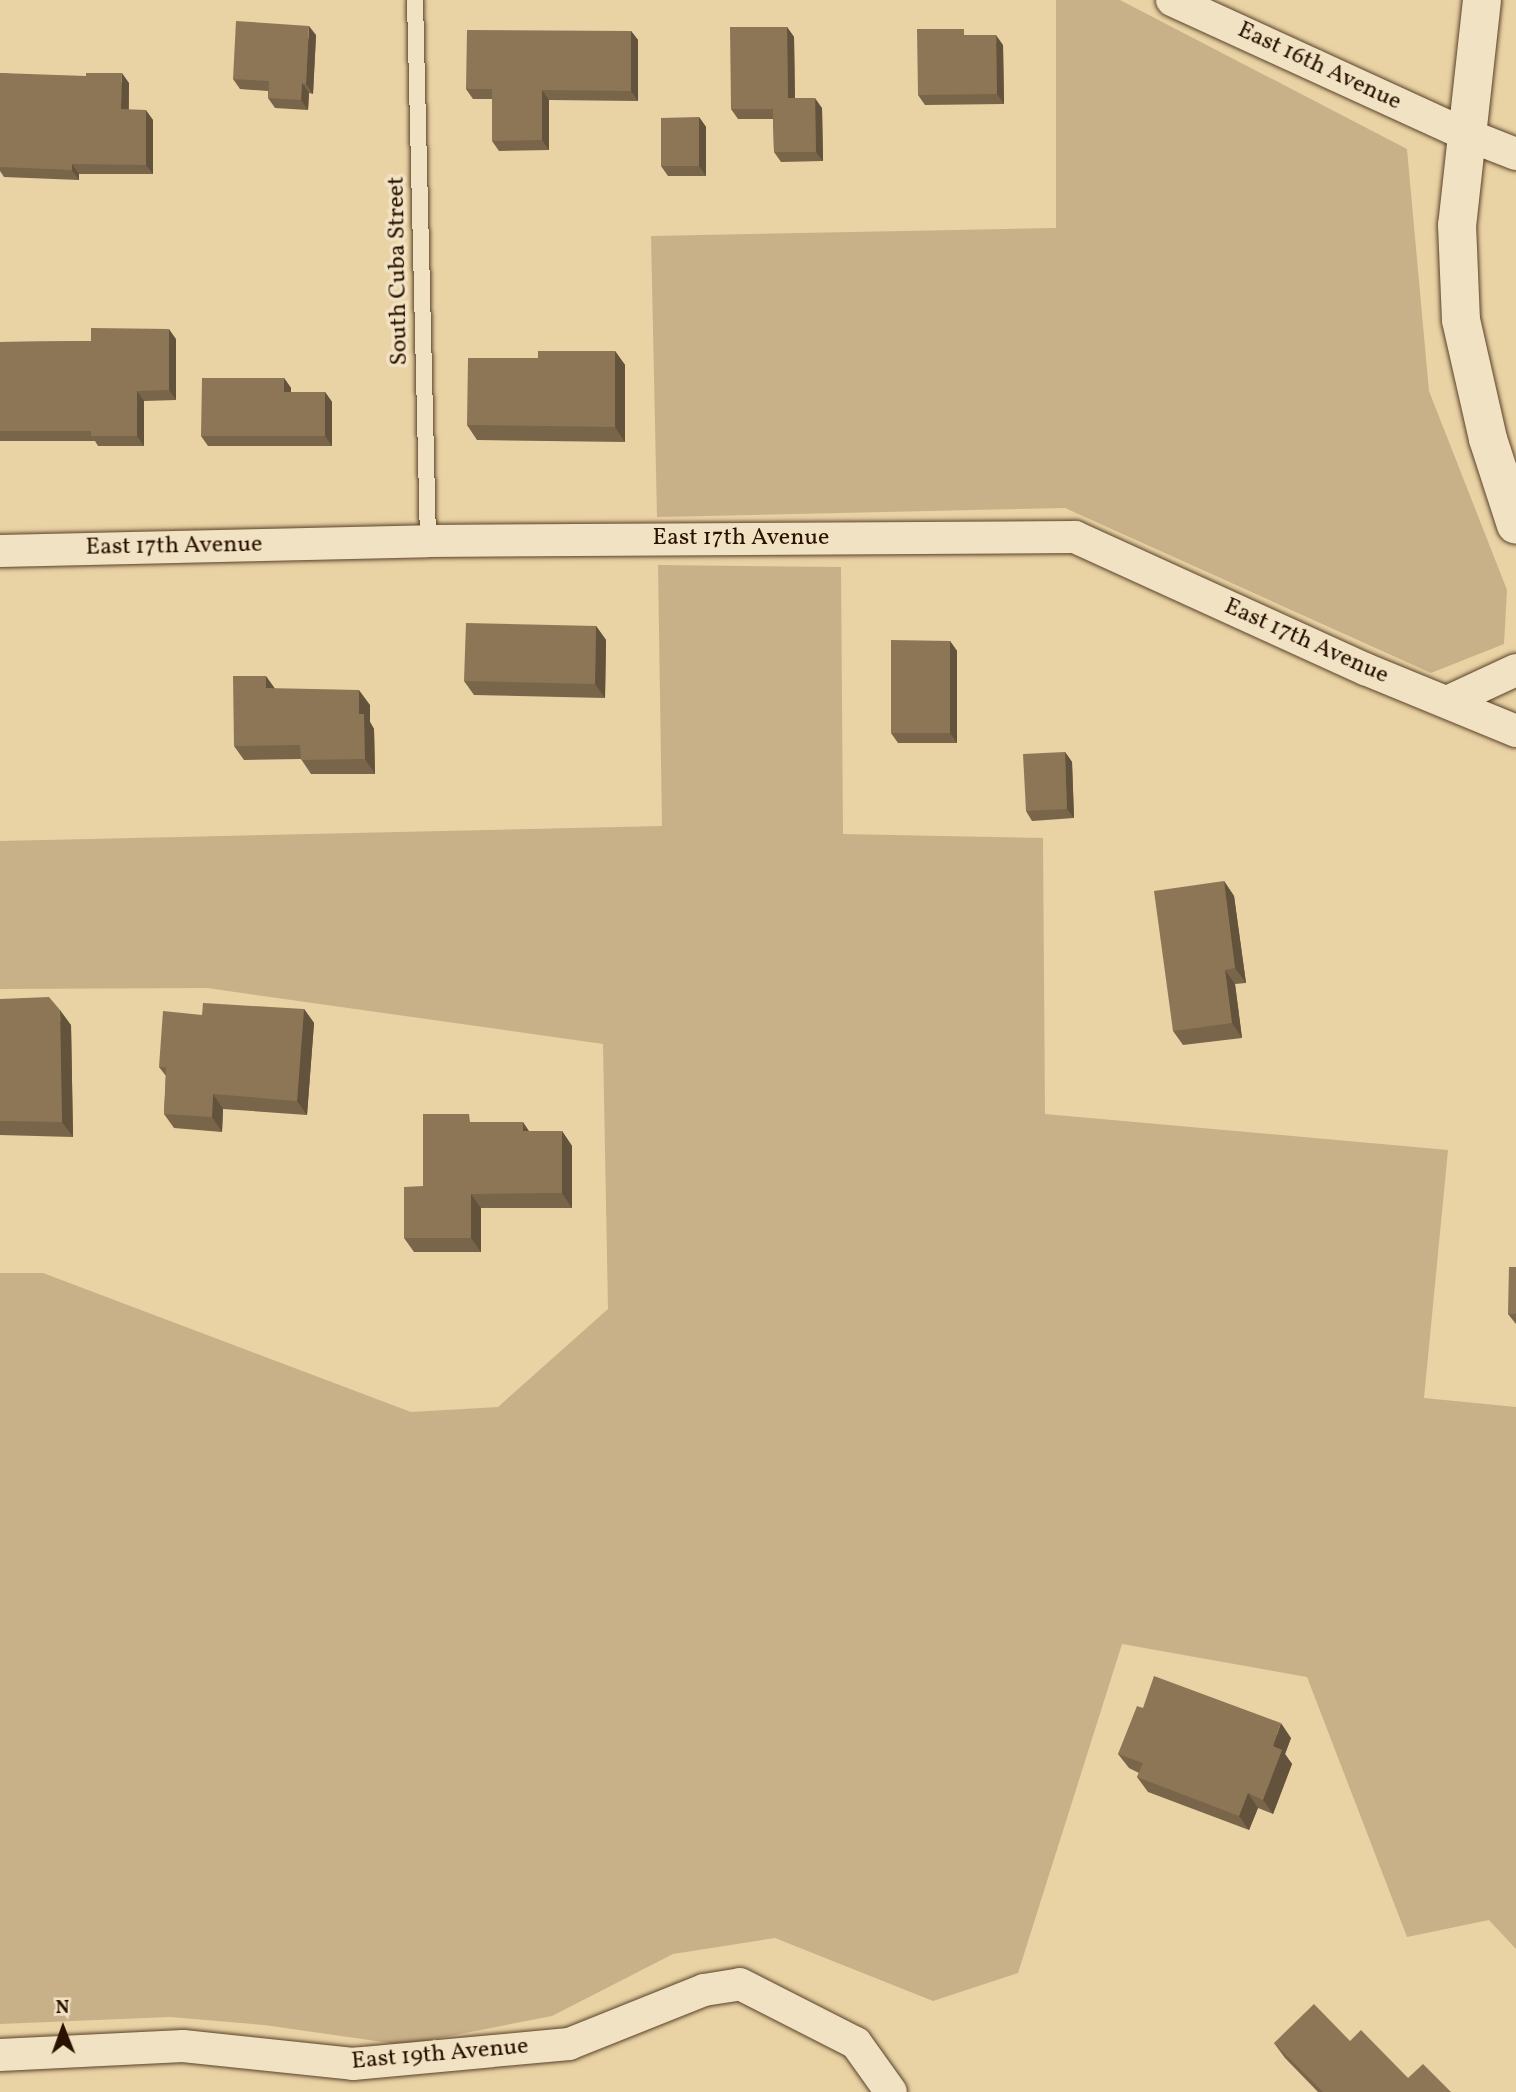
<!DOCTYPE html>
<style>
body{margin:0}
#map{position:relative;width:1516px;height:2092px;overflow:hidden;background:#e9d2a4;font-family:Vollkorn,serif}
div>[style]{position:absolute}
.green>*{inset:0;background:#c8b188}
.roads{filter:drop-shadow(0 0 2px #594229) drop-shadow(0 0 2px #594229)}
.service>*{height:16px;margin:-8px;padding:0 8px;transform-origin:8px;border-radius:8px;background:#f1e2c4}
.minor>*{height:32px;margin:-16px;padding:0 16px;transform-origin:16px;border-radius:16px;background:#f1e2c4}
.tertiary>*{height:38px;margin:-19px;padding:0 19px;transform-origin:19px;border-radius:19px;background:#f1e2c4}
.wall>*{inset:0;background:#796549}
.shaded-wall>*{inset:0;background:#63533c}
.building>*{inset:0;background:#8d7655}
span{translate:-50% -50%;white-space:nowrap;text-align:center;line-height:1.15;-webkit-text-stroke:7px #f1e2c4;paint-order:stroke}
.street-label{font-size:24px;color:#291200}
.north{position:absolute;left:28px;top:1994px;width:70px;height:70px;-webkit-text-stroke:5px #f1e2c4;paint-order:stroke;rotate:359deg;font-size:19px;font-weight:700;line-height:28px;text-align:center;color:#291200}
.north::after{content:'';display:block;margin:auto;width:24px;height:32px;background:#291200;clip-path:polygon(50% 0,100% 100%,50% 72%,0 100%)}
</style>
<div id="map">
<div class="green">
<i style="clip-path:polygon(1056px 0,1120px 0,1407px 149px,1429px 391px,1507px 590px,1504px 644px,1431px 673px,1065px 508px,657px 517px,651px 236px,1056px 228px)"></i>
<i style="clip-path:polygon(658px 565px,841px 567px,843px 834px,1043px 838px,1045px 1114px,1448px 1150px,1424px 1398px,1516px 1407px,1516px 1949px,1489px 1920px,1407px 1937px,1307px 1677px,1122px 1644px,1018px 1973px,933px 2001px,775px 1938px,673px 1954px,552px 2016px,404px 2045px,264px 2025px,170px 2017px,0 2024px,0 1273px,43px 1273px,411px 1412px,498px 1407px,608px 1309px,603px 1044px,207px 988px,0 989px,0 841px,662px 826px)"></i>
</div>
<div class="roads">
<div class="service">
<i style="left:415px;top:0;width:541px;rotate:88.62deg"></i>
</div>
<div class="minor">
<i style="left:1172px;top:0;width:322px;rotate:24.6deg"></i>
<i style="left:1465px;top:134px;width:55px;rotate:21.4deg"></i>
<i style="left:0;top:551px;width:428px;rotate:-1.3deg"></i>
<i style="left:428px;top:541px;width:647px;rotate:-0.35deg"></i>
<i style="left:1075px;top:537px;width:319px;rotate:24.5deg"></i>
<i style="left:1365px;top:669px;width:163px;rotate:22.3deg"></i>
<i style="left:1447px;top:702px;width:76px;rotate:-24.9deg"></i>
<i style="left:0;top:2055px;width:183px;rotate:-2.8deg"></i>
<i style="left:183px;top:2046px;width:171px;rotate:6deg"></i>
<i style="left:353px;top:2064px;width:217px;rotate:-5.3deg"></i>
<i style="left:569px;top:2044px;width:145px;rotate:-21.8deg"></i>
<i style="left:704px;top:1990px;width:36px;rotate:-9deg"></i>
<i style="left:740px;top:1984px;width:130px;rotate:27deg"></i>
<i style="left:856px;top:2043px;width:60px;rotate:54.5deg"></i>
</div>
<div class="tertiary">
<i style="left:1482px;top:0;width:226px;rotate:96.3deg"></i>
<i style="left:1457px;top:225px;width:95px;rotate:87.6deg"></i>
<i style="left:1461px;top:320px;width:122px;rotate:77.2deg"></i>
<i style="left:1488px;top:439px;width:90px;rotate:72deg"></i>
</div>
</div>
<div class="wall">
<i style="clip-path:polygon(787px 27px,794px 37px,795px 98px,822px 108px,823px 161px,781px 162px,774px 152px,773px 119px,738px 119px,731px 109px)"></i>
<i style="clip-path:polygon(631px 31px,638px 40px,638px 101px,549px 100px,549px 150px,499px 151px,492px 141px,492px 99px,473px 99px,466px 89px)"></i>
<i style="clip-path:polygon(316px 35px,313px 94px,309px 93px,308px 110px,275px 108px,268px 98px,268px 91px,240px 89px,233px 79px)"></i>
<i style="clip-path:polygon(968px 35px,1003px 45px,1004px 104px,925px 105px,918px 95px)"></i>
<i style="clip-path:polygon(0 73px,129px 83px,129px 110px,153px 120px,153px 174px,79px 174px,79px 180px,4px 177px,0 171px)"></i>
<i style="clip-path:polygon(699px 117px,706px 127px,706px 176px,668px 176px,661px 166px)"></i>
<i style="clip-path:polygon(176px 339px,176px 400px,144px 401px,144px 446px,98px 446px,95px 441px,0 441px,0 342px,91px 341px)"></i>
<i style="clip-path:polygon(615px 351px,625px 365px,625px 442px,477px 440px,467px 425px,538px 358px)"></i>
<i style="clip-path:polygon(284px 378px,291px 388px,291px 392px,325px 392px,332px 402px,332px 446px,208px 446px,201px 436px)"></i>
<i style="clip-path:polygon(596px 626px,606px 640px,605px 698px,474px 695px,464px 681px)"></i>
<i style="clip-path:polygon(950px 641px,957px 651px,957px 743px,898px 743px,891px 733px)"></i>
<i style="clip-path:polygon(275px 689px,370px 705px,370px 722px,374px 729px,375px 774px,311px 774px,301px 759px,244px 760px,234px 746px)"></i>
<i style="clip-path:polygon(1065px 752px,1072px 762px,1074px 818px,1032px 821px,1026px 811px)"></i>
<i style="clip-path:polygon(1224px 881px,1234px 896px,1246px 983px,1235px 984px,1242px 1038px,1183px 1045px,1173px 1031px)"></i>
<i style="clip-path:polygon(0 999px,71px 1025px,73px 1137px,0 1135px)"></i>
<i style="clip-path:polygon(304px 1009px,314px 1023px,307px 1115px,223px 1109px,222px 1132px,174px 1128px,164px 1114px,166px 1076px,159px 1067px,202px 1015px)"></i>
<i style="clip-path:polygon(475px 1122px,529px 1131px,562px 1131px,572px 1146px,572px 1208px,481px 1208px,481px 1252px,414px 1252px,404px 1238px,423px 1186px)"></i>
<i style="clip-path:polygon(1516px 1267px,1516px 1324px,1508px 1314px)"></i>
<i style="clip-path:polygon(1143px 1708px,1291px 1738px,1285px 1754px,1292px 1764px,1273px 1814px,1258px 1808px,1249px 1830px,1148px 1792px,1137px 1777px,1139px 1773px,1129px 1768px,1118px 1754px)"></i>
<i style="clip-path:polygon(1350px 2041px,1408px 2078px,1451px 2092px,1318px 2092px,1285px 2058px,1274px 2043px)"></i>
</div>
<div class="shaded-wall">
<i style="clip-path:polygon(309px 26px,316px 35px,313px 94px,306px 84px)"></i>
<i style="clip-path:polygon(787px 27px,794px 37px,795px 108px,788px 98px)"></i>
<i style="clip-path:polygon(631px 31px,638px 40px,638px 101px,631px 91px)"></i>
<i style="clip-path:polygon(996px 35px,1003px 45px,1004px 104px,997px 94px)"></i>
<i style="clip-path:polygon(122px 73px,129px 83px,128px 119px,121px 109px)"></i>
<i style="clip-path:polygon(302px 83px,309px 93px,308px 110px,301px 100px)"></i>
<i style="clip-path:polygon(542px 90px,549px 100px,549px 150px,542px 140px)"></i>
<i style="clip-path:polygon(815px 98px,822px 108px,823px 161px,816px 152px)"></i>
<i style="clip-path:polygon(146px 110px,153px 120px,153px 174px,146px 165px)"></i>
<i style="clip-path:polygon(699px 117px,706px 127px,706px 176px,699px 166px)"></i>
<i style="clip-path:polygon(72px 164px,79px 174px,79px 180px,72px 170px)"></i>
<i style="clip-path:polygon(169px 329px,176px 339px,176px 400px,169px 390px)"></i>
<i style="clip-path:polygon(615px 351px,625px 365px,625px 442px,615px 427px)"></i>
<i style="clip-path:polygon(284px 378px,291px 388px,291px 402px,284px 392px)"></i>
<i style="clip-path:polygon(137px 391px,144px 401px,144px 446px,137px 436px)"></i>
<i style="clip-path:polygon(325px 392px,332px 402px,332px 446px,325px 436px)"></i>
<i style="clip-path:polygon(596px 626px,606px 640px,605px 698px,595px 684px)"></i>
<i style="clip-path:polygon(950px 641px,957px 651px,957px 743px,950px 733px)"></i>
<i style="clip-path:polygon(266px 676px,276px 690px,266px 688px)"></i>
<i style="clip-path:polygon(359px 690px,370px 705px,370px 722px,374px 729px,375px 774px,365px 759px,359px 714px)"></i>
<i style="clip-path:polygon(1065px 752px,1072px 762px,1074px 818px,1067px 809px)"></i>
<i style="clip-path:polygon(1224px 881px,1234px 896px,1246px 983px,1235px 968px)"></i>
<i style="clip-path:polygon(1225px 970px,1235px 984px,1242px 1038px,1232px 1023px)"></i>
<i style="clip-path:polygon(304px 1009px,314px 1023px,307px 1115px,297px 1101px)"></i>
<i style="clip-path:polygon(60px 1010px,71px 1025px,73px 1137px,62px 1122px)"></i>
<i style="clip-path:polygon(213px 1094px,223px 1109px,222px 1132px,212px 1117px)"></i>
<i style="clip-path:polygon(523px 1122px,533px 1137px,523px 1131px)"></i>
<i style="clip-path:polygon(562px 1131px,572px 1146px,572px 1208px,562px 1193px)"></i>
<i style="clip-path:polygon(471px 1194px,481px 1208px,481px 1252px,471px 1238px)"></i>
<i style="clip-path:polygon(1281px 1723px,1291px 1738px,1285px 1754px,1292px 1764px,1273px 1814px,1263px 1800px,1273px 1746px)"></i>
<i style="clip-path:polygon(1248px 1793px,1258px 1808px,1249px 1830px,1239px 1816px)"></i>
</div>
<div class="building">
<i style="clip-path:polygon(236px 21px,309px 26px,306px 84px,302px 83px,301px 100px,268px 98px,269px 81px,233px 79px)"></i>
<i style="clip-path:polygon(730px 27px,787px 27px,788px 98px,815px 98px,816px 152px,774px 152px,773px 109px,731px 109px)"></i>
<i style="clip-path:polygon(917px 29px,964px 29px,964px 35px,996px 35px,997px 94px,918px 95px)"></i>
<i style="clip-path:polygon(467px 30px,631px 31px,631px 91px,542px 90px,542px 140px,492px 141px,492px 89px,466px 89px)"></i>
<i style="clip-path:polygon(0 73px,86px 76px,86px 73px,122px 73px,121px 109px,146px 110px,146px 165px,72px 164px,72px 170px,0 167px)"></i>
<i style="clip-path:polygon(699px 117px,699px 166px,661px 166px,661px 118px)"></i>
<i style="clip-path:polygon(91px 328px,169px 329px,169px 390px,137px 391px,137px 436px,91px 436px,91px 431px,0 431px,0 342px,91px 341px)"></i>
<i style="clip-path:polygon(538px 351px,615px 351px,615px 427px,467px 425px,468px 358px,538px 358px)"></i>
<i style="clip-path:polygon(202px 378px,284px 378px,284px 392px,325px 392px,325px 436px,201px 436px)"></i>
<i style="clip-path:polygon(466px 623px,596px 626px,595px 684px,464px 681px)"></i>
<i style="clip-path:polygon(891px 640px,950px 641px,950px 733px,891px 733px)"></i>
<i style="clip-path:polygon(233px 676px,266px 676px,266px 688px,359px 690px,359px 714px,364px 714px,365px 759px,301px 760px,300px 745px,234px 746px)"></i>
<i style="clip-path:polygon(1065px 752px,1067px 809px,1026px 811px,1023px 754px)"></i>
<i style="clip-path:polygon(1224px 881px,1235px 968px,1225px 970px,1232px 1023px,1173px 1031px,1154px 891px)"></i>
<i style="clip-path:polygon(49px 997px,60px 1010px,62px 1122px,0 1121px,0 999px)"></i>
<i style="clip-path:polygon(203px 1003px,304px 1009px,297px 1101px,213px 1094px,212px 1117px,164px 1114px,166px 1067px,159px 1067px,163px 1011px,202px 1015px)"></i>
<i style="clip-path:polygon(423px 1114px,469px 1114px,470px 1122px,523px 1122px,523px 1131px,562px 1131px,562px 1193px,471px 1194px,471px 1238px,404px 1238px,404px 1187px,423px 1186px)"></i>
<i style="clip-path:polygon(1509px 1267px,1516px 1267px,1516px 1314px,1508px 1314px)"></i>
<i style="clip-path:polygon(1154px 1676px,1281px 1723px,1273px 1746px,1282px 1750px,1263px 1800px,1248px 1793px,1239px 1816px,1137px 1777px,1143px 1763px,1118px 1754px,1137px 1706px,1143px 1708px)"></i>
<i style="clip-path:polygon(1314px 2004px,1350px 2041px,1361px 2030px,1408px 2078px,1423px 2064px,1451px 2092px,1323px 2092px,1274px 2043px)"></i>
</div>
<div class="street-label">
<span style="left:1319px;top:67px;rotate:25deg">East 16th Avenue</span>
<span style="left:399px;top:271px;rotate:-91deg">South Cuba Street</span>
<span style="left:741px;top:539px">East 17th Avenue</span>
<span style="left:174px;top:547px;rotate:-1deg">East 17th Avenue</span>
<span style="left:1306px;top:642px;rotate:24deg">East 17th Avenue</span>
<span style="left:440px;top:2055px;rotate:-5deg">East 19th Avenue</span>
</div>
<div class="north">N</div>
</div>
